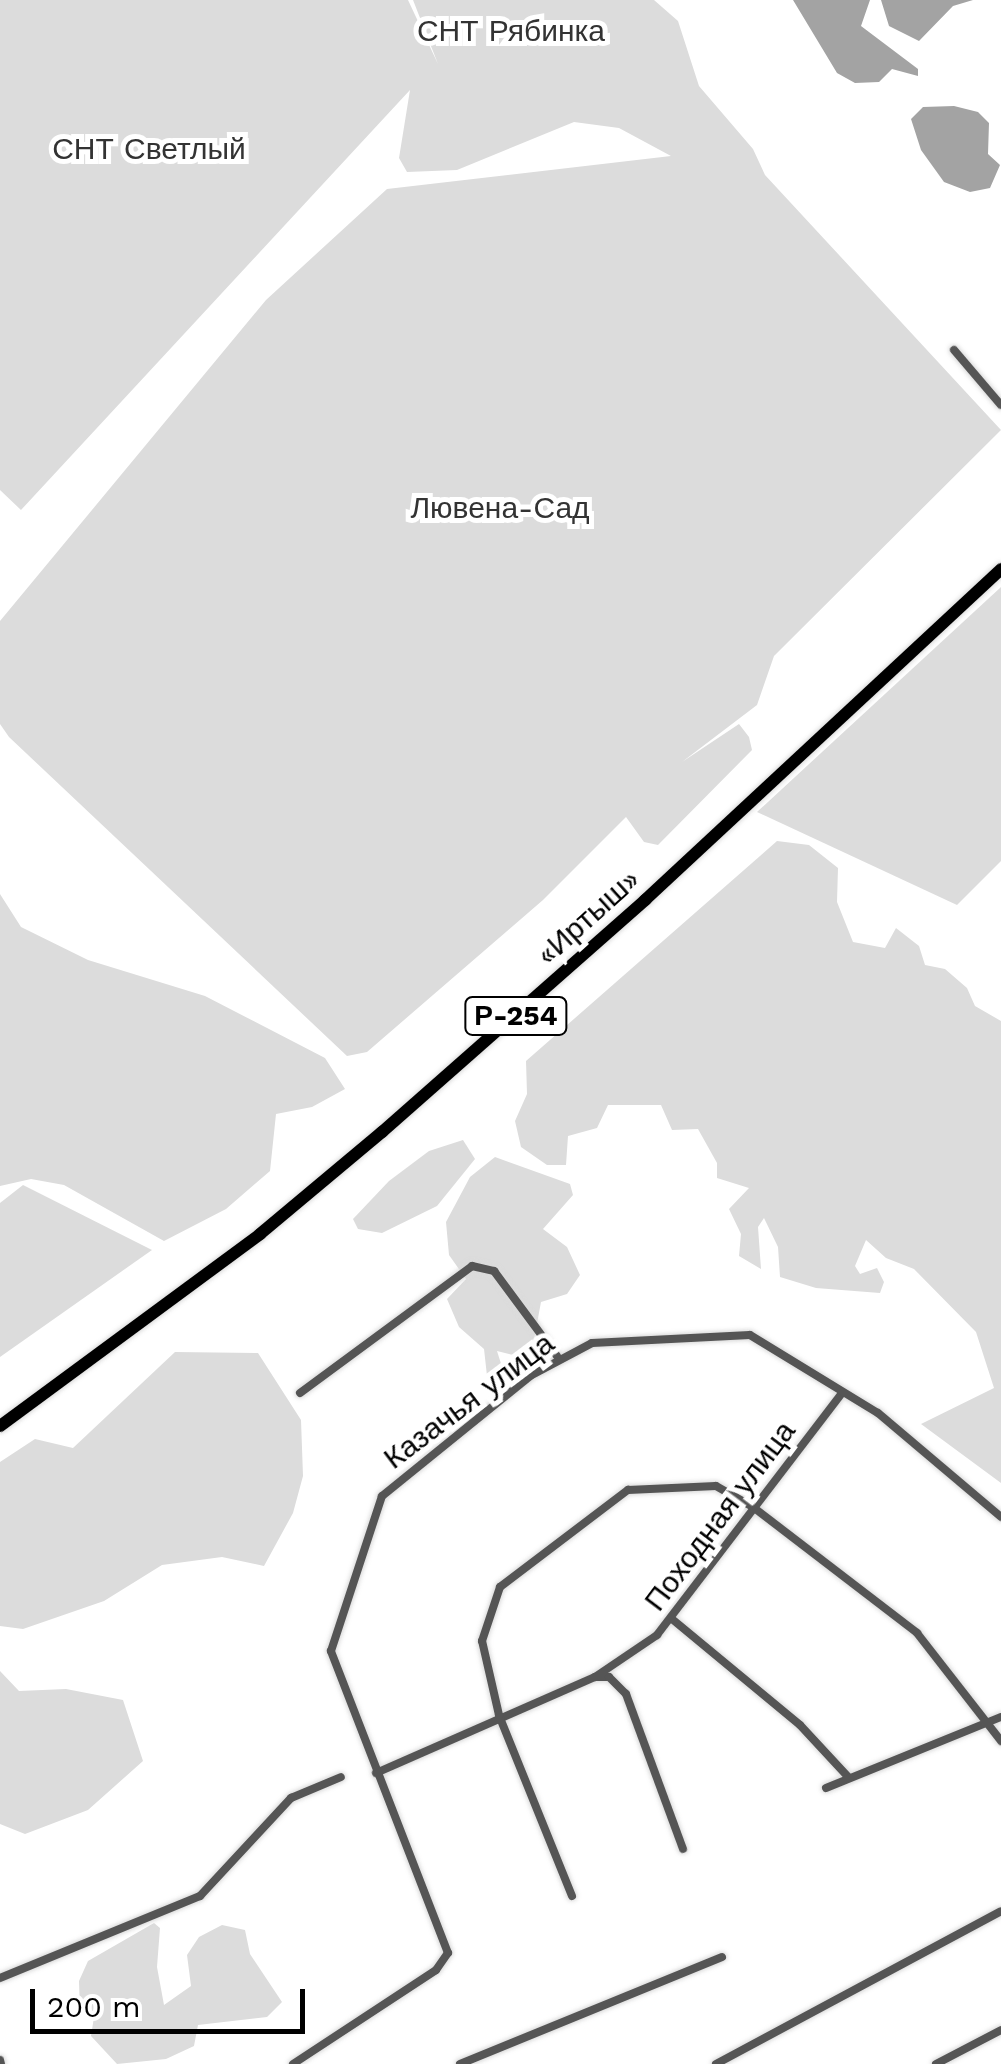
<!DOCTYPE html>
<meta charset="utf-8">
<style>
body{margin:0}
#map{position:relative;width:1001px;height:2064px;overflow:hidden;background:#fff;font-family:"Work Sans",sans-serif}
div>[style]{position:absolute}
.green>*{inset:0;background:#dcdcdc}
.water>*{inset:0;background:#a3a3a3}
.roads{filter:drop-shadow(0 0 2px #dbdbdb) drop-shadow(0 0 2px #dbdbdb)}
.minor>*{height:8px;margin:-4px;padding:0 4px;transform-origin:4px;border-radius:4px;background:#555}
.trunk>*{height:12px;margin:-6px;padding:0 6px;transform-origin:6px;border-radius:6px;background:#000}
span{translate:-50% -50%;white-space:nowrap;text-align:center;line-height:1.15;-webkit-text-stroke:10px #fff;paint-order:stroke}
.shield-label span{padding:2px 8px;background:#fff;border:2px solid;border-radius:8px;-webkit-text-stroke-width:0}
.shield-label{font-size:28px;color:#000;font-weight:700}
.park-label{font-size:30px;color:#333}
.street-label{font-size:30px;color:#000}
.scale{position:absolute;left:30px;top:1989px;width:275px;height:45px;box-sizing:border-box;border:5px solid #000;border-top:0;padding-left:12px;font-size:30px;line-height:35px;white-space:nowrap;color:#000;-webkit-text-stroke:8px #fff;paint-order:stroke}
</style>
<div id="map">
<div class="green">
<i style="clip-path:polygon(0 0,408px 0,438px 64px,413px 0,654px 0,678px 21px,699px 86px,753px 149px,765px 175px,1001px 430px,774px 656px,757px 705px,682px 762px,739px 724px,749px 737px,752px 750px,658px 845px,644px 842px,626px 817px,543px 900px,367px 1052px,347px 1056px,9px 737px,0 724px,0 621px,266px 300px,387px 189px,671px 156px,619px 128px,574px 122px,457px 170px,407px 172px,399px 158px,410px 90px,21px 510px,0 490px)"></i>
<i style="clip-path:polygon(1001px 587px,1001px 861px,957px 905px,757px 812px)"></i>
<i style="clip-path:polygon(777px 841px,809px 845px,838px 868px,837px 902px,853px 942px,885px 948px,896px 928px,919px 946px,925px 965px,945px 969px,967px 988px,975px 1006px,1001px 1021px,1001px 1483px,921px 1424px,994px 1388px,976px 1332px,914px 1269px,886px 1258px,866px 1240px,855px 1266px,860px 1274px,877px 1268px,884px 1282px,880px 1293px,816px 1288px,780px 1277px,778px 1247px,764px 1218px,758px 1227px,761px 1269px,739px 1256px,741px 1234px,729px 1209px,749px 1188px,717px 1178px,717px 1163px,698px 1129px,672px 1130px,661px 1105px,608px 1105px,597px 1128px,568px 1136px,566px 1165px,547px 1165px,521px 1147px,515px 1121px,527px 1094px,526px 1061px)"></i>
<i style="clip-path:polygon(0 894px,21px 927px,88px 960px,205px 996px,325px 1058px,345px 1089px,312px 1107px,276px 1114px,270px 1171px,226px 1209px,164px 1241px,64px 1185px,31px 1179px,0 1186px)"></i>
<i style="clip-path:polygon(463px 1140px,475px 1159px,437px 1206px,382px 1233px,358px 1229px,353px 1219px,389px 1181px,429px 1151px)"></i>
<i style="clip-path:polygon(495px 1157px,570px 1184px,573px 1195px,543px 1229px,567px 1247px,580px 1275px,567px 1294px,541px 1302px,532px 1350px,517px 1356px,497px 1351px,504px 1373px,497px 1386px,487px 1376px,484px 1349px,459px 1327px,447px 1299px,466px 1279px,449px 1255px,446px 1222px,470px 1177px)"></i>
<i style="clip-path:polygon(23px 1185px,152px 1250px,0 1357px,0 1203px)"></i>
<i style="clip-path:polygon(175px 1352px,258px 1353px,301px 1420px,303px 1476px,293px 1513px,264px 1566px,222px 1557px,162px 1565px,104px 1601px,23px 1629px,0 1626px,0 1462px,35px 1439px,73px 1448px)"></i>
<i style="clip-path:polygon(0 1671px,19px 1691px,66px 1689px,123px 1700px,143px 1761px,88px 1810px,25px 1834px,0 1824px)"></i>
<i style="clip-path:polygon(154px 1923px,160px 1928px,157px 1967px,164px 2005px,191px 1986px,187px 1955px,199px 1937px,222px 1925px,245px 1930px,250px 1954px,282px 2002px,267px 2017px,198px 2025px,194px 2046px,166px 2059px,117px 2064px,91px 2036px,94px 2017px,80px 2013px,79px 1981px,88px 1961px)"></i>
</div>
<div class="water">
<i style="clip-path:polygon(793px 0,870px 0,861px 26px,918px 69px,918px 76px,892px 69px,879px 82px,855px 83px,837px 73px)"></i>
<i style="clip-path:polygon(881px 0,973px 0,953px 6px,919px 41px,889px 26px)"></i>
<i style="clip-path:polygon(954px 106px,978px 112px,989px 123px,988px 154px,1000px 165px,990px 188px,970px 192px,944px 182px,921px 150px,911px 119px,923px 107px)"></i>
</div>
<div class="roads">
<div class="minor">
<i style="left:954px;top:350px;width:72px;rotate:49.5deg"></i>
<i style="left:300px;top:1393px;width:214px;rotate:-36.4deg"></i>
<i style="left:472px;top:1266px;width:23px;rotate:13deg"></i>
<i style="left:494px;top:1271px;width:106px;rotate:53.5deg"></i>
<i style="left:672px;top:1619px;width:166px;rotate:39.6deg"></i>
<i style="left:800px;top:1725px;width:72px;rotate:47.2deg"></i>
<i style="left:595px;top:1677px;width:14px"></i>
<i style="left:609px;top:1677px;width:24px;rotate:45deg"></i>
<i style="left:626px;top:1694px;width:165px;rotate:69.8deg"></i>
<i style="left:376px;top:1773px;width:239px;rotate:-23.7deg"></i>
<i style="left:595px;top:1677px;width:75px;rotate:-34.1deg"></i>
<i style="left:657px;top:1635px;width:303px;rotate:-52.6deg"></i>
<i style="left:826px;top:1788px;width:189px;rotate:-22.1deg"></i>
<i style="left:572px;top:1896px;width:195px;rotate:-112deg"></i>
<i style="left:499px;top:1715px;width:76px;rotate:-102.9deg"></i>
<i style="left:482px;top:1641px;width:57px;rotate:-71.6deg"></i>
<i style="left:500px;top:1587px;width:161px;rotate:-37.2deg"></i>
<i style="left:628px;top:1490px;width:88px;rotate:-2.6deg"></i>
<i style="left:716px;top:1486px;width:43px;rotate:29.6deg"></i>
<i style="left:753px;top:1507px;width:207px;rotate:37.5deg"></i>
<i style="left:917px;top:1633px;width:137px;rotate:52.1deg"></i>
<i style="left:0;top:1978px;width:216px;rotate:-22.3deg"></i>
<i style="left:200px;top:1896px;width:134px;rotate:-47.1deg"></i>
<i style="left:291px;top:1798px;width:54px;rotate:-22.8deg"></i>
<i style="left:0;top:2060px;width:4px;rotate:76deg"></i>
<i style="left:293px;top:2064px;width:171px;rotate:-33.3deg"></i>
<i style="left:436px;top:1970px;width:21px;rotate:-55deg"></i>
<i style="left:448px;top:1953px;width:324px;rotate:-111.2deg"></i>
<i style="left:331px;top:1651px;width:163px;rotate:-71.8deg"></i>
<i style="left:382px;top:1496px;width:191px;rotate:-39deg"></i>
<i style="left:530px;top:1376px;width:70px;rotate:-28deg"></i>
<i style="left:592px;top:1343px;width:158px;rotate:-2.9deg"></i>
<i style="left:750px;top:1335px;width:150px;rotate:31.4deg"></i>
<i style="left:878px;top:1413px;width:161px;rotate:40.2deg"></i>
<i style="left:460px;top:2064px;width:283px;rotate:-22.2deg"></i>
<i style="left:716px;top:2064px;width:323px;rotate:-28.2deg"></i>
<i style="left:936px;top:2064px;width:73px;rotate:-27.6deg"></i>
</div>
<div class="trunk">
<i style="left:0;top:1426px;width:323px;rotate:-36.4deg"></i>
<i style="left:260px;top:1234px;width:159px;rotate:-39.9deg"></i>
<i style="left:382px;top:1132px;width:351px;rotate:-41.4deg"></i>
<i style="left:645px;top:900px;width:486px;rotate:-42.9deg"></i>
</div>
</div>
<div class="shield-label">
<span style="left:516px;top:1016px">Р-254</span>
</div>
<div class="park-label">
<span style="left:511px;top:31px">СНТ Рябинка</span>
<span style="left:149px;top:149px">СНТ Светлый</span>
<span style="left:500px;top:508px">Лювена-Сад</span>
</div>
<div class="street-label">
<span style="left:588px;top:917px;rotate:-42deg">«Иртыш»</span>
<span style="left:469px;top:1401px;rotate:-37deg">Казачья улица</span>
<span style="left:720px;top:1516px;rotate:-53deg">Походная улица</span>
</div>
<div class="scale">200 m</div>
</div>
